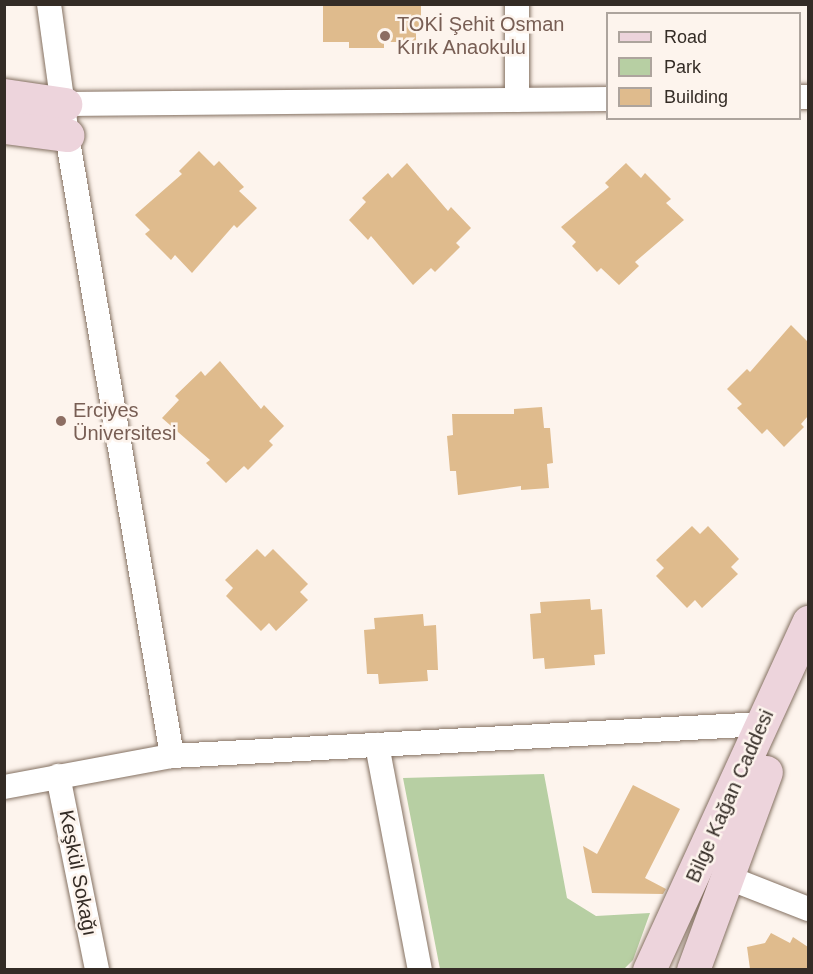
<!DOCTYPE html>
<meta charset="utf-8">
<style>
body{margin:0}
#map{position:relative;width:813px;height:974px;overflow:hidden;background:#fdf4ed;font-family:Helvetica,sans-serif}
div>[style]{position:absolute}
.green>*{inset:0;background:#b7cfa3}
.building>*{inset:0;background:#dfbb8d}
.roads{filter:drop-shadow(0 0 2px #847162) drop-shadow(0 0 2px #847162)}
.street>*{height:24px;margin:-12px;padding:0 12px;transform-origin:12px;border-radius:12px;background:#fff}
.secondary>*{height:33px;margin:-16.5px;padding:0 16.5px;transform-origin:16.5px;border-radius:16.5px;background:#edd4dc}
.dots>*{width:16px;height:16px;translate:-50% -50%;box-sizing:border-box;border:3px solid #fdf4ed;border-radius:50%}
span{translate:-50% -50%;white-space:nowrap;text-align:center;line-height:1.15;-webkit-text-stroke:5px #fdf4ed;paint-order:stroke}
.education-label{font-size:20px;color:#785e54}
.left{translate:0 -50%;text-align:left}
.street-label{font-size:20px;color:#342c26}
.frame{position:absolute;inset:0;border:6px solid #342c26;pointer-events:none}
.legend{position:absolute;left:606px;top:12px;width:195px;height:108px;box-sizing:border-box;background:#fdf4ed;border:2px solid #ada49d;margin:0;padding:8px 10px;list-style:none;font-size:18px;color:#342c26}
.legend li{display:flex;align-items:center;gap:12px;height:30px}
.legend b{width:30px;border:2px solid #ada49d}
</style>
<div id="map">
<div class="green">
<i style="clip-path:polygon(544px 774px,567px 898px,596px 916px,650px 913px,633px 960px,624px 969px,440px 969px,403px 778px)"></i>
</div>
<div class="building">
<i style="clip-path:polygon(323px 4px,421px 6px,421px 28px,416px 28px,416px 42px,384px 42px,384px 48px,349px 48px,349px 42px,323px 42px)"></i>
<i style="clip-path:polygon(199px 151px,214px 166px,219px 161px,244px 187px,239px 191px,257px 208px,237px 228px,234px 225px,192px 273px,175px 255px,171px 260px,145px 234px,150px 230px,135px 215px,182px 174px,179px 171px)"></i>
<i style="clip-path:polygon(407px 163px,448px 211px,451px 207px,471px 228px,456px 243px,460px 247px,435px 272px,431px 268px,413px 285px,371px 236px,368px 240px,349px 220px,366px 202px,362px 198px,388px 173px,392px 178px)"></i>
<i style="clip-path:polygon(626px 163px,641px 178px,645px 173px,671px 199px,666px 203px,684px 220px,635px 262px,639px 266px,619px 285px,601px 268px,597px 272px,572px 246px,576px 242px,561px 227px,609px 187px,605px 183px)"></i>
<i style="clip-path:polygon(791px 325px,808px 342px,808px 416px,801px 424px,804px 427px,784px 447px,767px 429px,762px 434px,737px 408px,742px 404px,727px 389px,747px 369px,750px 372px)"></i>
<i style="clip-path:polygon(220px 361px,261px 409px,264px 405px,284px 426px,269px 441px,273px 445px,248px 470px,244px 466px,226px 483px,206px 463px,210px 460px,162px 418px,179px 400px,175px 396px,201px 371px,205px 376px)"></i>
<i style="clip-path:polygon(542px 407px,544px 428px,550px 428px,553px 463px,547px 464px,549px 488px,521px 490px,521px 486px,458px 495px,456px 471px,450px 471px,447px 436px,453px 435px,452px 414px,514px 414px,514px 409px)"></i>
<i style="clip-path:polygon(692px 526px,700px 534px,708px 526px,739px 559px,731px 567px,738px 574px,702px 608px,695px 600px,687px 608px,656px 576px,664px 568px,656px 560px)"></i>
<i style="clip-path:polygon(257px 549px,265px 557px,273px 549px,308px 584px,300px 592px,308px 600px,276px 631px,269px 623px,261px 631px,226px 596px,233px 588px,225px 580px)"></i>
<i style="clip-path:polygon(590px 599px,591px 610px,602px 609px,605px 654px,594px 655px,595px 665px,545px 669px,544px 658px,533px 659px,530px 614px,541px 613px,540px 602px)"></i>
<i style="clip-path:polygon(423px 614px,424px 626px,436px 625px,438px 670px,427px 670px,428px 681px,379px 684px,378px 674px,367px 674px,364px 630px,375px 629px,374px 618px)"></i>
<i style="clip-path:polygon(633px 785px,680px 809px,645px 878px,666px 889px,663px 894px,592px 893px,583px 846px,597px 854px)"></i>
<i style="clip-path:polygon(771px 933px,790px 943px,793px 937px,808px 947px,808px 969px,750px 969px,747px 947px,765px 943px)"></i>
</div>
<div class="roads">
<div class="street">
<i style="left:49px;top:4px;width:132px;rotate:82.2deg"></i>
<i style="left:67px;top:135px;width:630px;rotate:80.4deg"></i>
<i style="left:172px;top:756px;width:592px;rotate:-3.1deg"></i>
<i style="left:517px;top:4px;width:96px;rotate:90deg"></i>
<i style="left:800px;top:97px;width:8px"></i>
<i style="left:65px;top:104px;width:543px;rotate:-0.53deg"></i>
<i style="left:377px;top:745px;width:229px;rotate:79.2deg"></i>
<i style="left:58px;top:776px;width:198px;rotate:78.6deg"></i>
<i style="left:4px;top:787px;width:171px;rotate:-10.5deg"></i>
<i style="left:724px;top:876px;width:90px;rotate:21.4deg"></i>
</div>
<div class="secondary">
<i style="left:4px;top:95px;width:62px;rotate:8.4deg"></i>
<i style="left:4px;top:127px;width:64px;rotate:7.2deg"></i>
<i style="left:649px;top:970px;width:383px;rotate:-65.4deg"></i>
<i style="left:693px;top:970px;width:211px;rotate:-69.8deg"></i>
</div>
</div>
<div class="dots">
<i style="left:385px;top:36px;background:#8d6e63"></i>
<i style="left:61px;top:421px;background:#8d6e63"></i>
</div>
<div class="education-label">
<span class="left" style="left:397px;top:36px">TOKİ Şehit Osman<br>Kırık Anaokulu</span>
<span class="left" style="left:73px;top:422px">Erciyes<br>Üniversitesi</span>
</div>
<div class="street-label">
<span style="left:730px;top:796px;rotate:-66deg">Bilge Kağan Caddesi</span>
<span style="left:78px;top:873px;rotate:79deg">Keşkül Sokağı</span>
</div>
<div class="frame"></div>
<ul class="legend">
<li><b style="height:8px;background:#edd4dc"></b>Road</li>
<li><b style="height:16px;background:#b7cfa3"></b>Park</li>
<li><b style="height:16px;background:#dfbb8d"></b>Building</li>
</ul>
</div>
